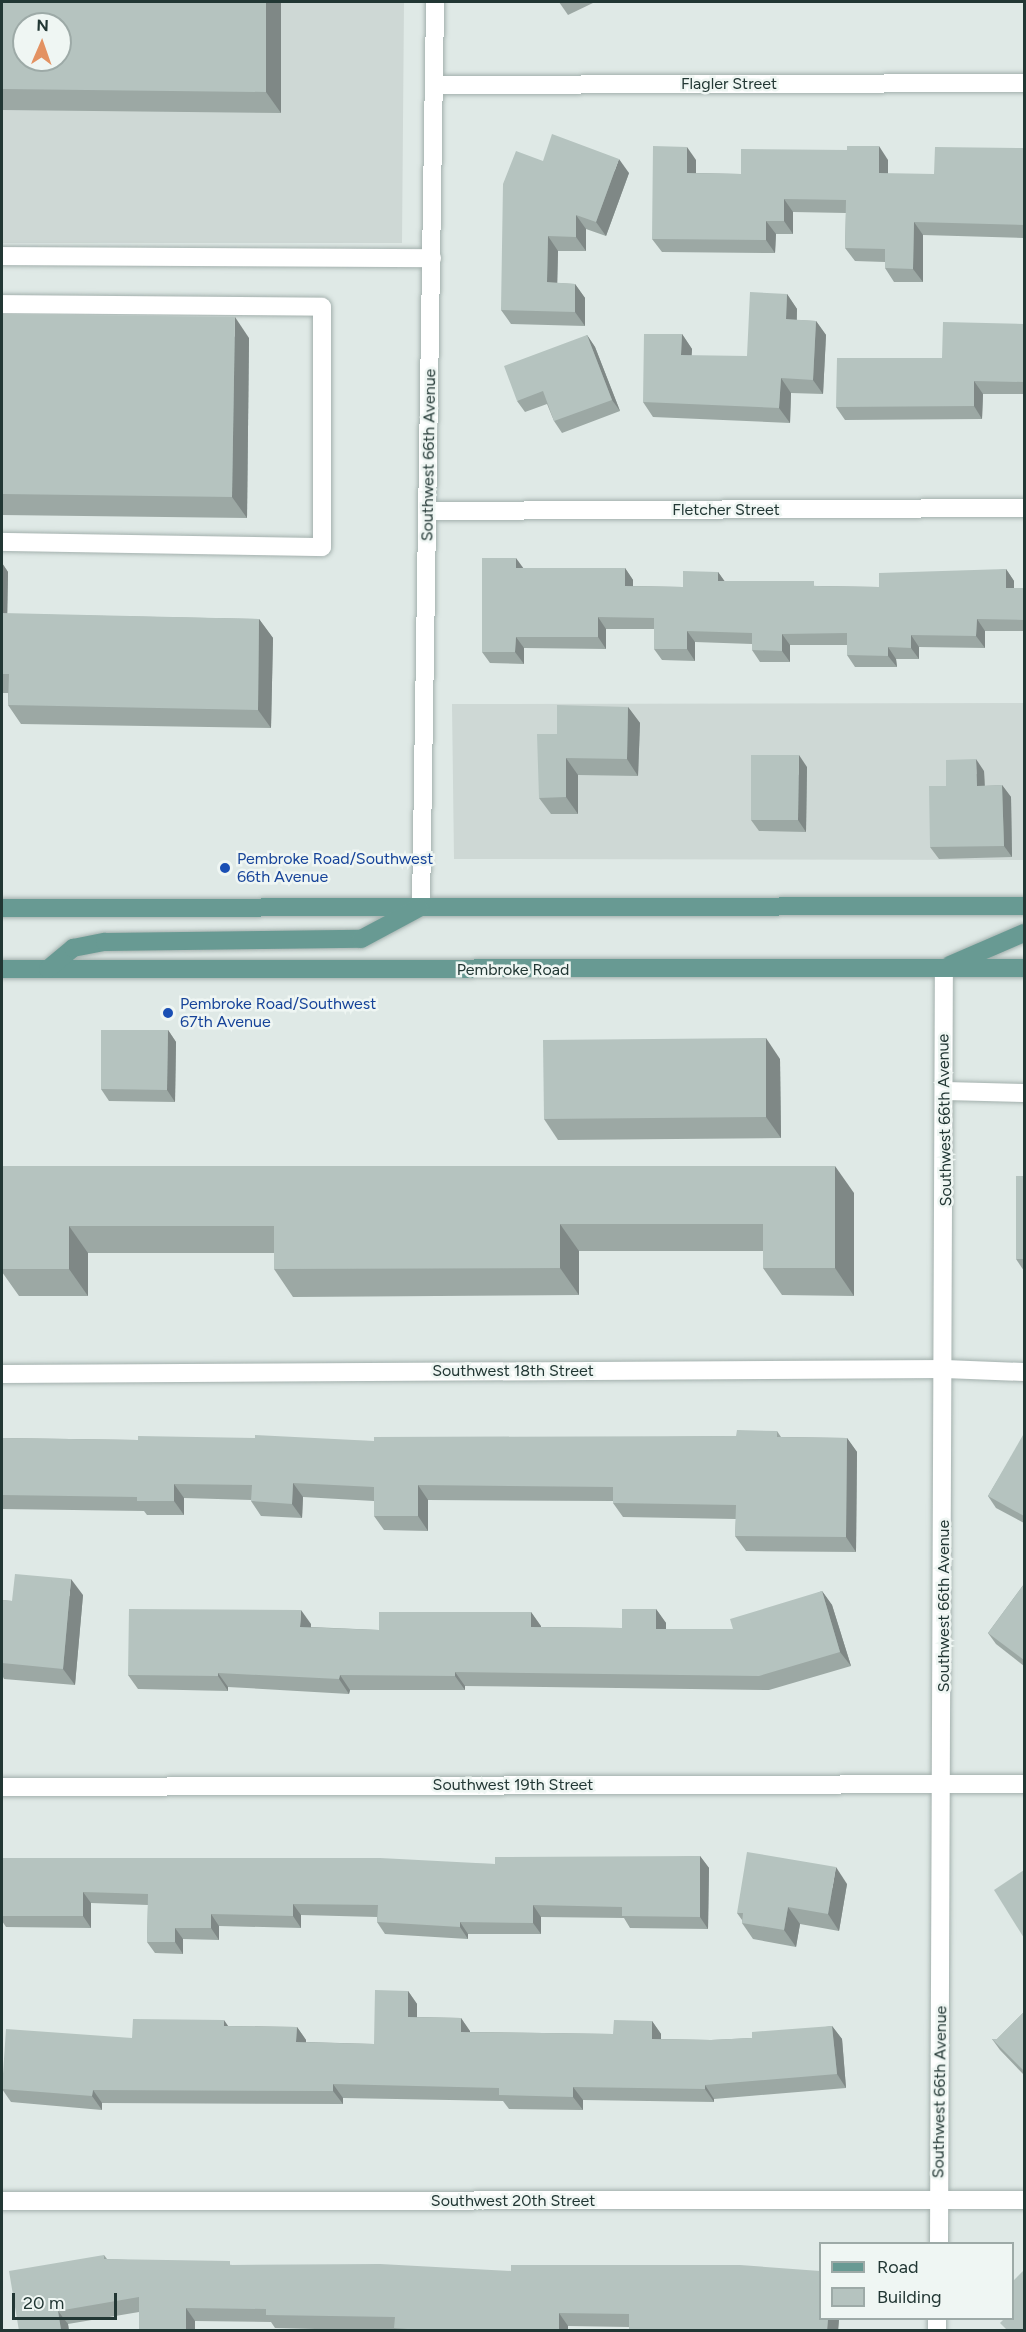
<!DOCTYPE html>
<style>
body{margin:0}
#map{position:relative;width:1026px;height:2332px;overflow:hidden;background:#dfe9e6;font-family:Figtree,sans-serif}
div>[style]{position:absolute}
.built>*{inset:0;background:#ced8d5}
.roads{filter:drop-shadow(0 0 2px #a3b0ad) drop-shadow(0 0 2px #a3b0ad)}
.minor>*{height:18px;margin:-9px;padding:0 9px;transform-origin:9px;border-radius:9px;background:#fff}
.major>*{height:18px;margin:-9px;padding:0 9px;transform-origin:9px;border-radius:9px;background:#689a93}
.wall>*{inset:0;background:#9ca8a4}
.shaded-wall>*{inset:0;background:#7f8886}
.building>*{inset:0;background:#b5c3bf}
.dots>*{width:16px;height:16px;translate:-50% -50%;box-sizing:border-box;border:3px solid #eff6f3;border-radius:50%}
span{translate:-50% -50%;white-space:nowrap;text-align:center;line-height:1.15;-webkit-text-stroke:5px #eff6f3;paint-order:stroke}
.street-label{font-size:16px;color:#223734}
.transit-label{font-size:16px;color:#164399}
.left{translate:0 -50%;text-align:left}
.frame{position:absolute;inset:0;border:3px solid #223734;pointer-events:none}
.legend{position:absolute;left:819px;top:2242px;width:195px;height:78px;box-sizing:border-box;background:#eff6f3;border:2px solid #9daaa7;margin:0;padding:8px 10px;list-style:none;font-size:18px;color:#223734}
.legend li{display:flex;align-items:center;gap:12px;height:30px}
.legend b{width:30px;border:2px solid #9daaa7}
.north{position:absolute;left:12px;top:12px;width:60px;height:60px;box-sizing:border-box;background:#eff6f3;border:2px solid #9daaa7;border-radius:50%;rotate:2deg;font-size:16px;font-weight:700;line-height:24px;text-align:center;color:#223734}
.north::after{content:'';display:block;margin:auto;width:21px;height:27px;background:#e39262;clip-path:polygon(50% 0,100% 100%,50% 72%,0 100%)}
.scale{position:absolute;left:12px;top:2293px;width:105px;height:27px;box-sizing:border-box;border:3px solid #223734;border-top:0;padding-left:8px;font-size:18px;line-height:21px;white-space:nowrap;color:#223734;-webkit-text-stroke:4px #eff6f3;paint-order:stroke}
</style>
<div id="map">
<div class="built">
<i style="clip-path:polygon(evenodd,2px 2px,404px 2px,402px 243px,2px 243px,2px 2px,24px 24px,60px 24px,60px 60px,24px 60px,24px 24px)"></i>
<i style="clip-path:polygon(1024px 703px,1024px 860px,454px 859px,452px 704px)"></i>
</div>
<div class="roads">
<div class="minor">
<i style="left:434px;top:85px;width:590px;rotate:-0.19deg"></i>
<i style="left:2px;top:256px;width:430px;rotate:0.3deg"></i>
<i style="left:2px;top:304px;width:320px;rotate:0.5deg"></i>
<i style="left:322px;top:307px;width:240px;rotate:90deg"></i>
<i style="left:322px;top:547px;width:320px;rotate:-179.1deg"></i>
<i style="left:428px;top:511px;width:596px;rotate:-0.29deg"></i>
<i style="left:421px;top:907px;width:905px;rotate:-89.11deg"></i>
<i style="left:945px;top:1091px;width:79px;rotate:1.5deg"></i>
<i style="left:2px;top:1374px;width:943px;rotate:-0.3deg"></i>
<i style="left:945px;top:1369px;width:79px;rotate:2.2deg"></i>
<i style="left:2px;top:1787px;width:1022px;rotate:-0.17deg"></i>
<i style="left:2px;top:2201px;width:1022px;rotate:-0.06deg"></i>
<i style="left:939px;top:2244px;width:1276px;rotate:-89.78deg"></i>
<i style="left:937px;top:2330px;width:12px;rotate:-90deg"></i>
</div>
<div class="major">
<i style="left:2px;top:908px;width:1022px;rotate:-0.11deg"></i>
<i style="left:950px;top:965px;width:81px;rotate:-23.4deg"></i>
<i style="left:2px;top:969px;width:1022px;rotate:-0.06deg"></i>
<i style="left:48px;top:969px;width:33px;rotate:-40deg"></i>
<i style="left:73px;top:948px;width:33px;rotate:-11deg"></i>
<i style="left:105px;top:942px;width:256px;rotate:-0.7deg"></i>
<i style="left:361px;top:939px;width:66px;rotate:-28.1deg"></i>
</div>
</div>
<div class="wall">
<i style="clip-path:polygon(2px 2px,281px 2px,281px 113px,2px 110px)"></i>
<i style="clip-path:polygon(559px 2px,595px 2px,568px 15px)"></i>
<i style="clip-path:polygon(1024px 148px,1024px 238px,923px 235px,923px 282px,894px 282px,885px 268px,885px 262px,855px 261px,845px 248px,846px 213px,793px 212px,793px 234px,776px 234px,775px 253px,662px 252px,652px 239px,696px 160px,696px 173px,741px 174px,888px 160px,888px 174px,934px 174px)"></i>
<i style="clip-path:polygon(543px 161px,629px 173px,606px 236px,586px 229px,586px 251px,558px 251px,557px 283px,575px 284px,585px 298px,585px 326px,511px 324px,501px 310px)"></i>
<i style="clip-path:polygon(787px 294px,797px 309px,797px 320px,816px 321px,826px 335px,823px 394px,791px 393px,790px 423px,653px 417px,643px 402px,682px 334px,692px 349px,691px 356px,747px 356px)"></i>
<i style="clip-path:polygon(2px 314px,249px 338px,247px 518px,2px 515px)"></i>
<i style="clip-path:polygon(1024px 324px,1024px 394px,983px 394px,982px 419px,845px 420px,836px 407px,942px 358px)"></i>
<i style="clip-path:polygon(587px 335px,595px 347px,620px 411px,562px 433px,554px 421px,547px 404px,525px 412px,517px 401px)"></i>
<i style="clip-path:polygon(2px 563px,8px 572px,7px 614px,259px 619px,273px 638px,271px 728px,21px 724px,8px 705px,8px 693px,2px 693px)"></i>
<i style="clip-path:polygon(523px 568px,625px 568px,633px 580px,633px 586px,683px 587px,718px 572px,724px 581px,817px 586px,879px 587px,1006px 569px,1014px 581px,1014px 588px,1024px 588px,1024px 631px,985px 631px,985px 648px,919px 647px,919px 659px,896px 659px,897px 667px,855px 667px,847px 655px,847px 645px,790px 645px,790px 662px,760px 662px,752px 650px,752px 644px,695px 642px,695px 661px,662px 660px,654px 649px,654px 629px,606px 629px,606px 649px,524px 648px,524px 664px,490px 663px,482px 652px)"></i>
<i style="clip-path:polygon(628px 707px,640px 723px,638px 776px,578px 775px,578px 814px,551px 814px,539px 798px,557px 734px)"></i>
<i style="clip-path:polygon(807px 767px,806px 832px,759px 831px,751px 820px)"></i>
<i style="clip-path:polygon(984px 771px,985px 786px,1002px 785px,1011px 797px,1012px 857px,939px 859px,930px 847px,946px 786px)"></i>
<i style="clip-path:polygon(168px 1030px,176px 1042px,175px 1102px,109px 1101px,101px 1089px)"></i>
<i style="clip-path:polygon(780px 1059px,781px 1138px,558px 1140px,544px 1119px)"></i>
<i style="clip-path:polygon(2px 1166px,854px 1193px,854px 1296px,782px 1295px,763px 1268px,763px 1251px,579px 1251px,579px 1295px,293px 1297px,274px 1269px,274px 1253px,88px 1253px,88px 1296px,19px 1296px,2px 1272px)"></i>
<i style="clip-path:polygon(1024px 1176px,1024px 1271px,1016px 1259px)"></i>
<i style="clip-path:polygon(777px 1431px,781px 1437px,847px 1438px,857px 1452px,856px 1552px,746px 1551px,735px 1536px,736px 1519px,623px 1517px,613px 1503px,613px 1501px,428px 1500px,428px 1531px,384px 1530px,374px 1516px,374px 1501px,303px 1497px,302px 1518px,261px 1516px,251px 1501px,251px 1500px,184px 1498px,184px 1515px,147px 1515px,144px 1511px,2px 1509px,2px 1438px,138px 1440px,374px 1441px,736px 1436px)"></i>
<i style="clip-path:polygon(1024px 1436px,1024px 1523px,996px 1508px,988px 1496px)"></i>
<i style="clip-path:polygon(1024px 1584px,1024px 1666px,996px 1644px,988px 1633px)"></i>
<i style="clip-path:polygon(822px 1591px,832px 1605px,851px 1666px,769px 1690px,465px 1686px,465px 1690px,350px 1690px,349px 1694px,228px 1687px,228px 1691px,138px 1689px,128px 1675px,311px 1624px,311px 1627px,379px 1630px,531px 1612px,541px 1627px,622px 1628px,656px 1609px,666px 1623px,666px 1629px,733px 1629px)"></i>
<i style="clip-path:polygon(83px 1595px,75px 1685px,4px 1679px,2px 1675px,2px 1600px,12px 1601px)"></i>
<i style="clip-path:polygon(700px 1856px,709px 1868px,708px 1929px,630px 1928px,624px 1918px,541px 1917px,541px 1934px,468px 1934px,468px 1939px,385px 1934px,377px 1922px,377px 1917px,301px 1915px,301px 1928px,219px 1926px,219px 1940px,183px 1939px,183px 1954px,155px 1953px,147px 1942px,148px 1905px,91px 1903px,91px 1928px,6px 1927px,2px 1921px,2px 1858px,495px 1864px)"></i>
<i style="clip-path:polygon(847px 1884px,839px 1931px,800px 1924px,796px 1947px,753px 1939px,742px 1923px,742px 1920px,737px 1913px)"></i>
<i style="clip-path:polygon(408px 1991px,417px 2004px,417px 2017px,461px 2018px,470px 2032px,613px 2034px,652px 2021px,661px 2034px,661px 2039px,711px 2040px,752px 2038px,832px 2026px,842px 2039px,846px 2088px,714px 2099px,714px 2102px,583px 2100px,583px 2110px,509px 2109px,503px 2101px,343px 2098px,343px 2104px,102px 2103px,102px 2110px,11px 2102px,2px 2089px,132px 2038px,229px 2026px,297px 2027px,306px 2040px,306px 2042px,374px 2044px)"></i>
<i style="clip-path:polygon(1024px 2012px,1024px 2075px,1000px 2050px,992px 2039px,997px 2039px)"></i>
<i style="clip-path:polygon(104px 2255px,107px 2259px,233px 2265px,839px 2319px,838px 2331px,629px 2331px,629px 2327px,568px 2326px,568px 2331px,396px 2331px,275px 2328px,271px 2322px,195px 2321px,195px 2331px,140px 2331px,139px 2329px,139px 2312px,68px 2324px,69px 2331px,19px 2331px)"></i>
</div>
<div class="shaded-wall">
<i style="clip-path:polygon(266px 2px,281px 2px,281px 113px,266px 92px)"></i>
<i style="clip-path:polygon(879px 146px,888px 160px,888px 187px,879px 173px)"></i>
<i style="clip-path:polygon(687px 147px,696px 160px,696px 186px,687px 173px)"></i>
<i style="clip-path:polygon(619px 159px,629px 173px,606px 236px,596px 222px)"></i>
<i style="clip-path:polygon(784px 199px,793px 212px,793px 234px,784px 221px)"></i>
<i style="clip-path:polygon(576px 215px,586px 229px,586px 251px,576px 237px)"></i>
<i style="clip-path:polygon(766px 221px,776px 234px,775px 253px,766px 240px)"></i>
<i style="clip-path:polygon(914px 222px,923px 235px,923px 282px,913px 269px)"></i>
<i style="clip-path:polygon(548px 236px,558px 251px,557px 296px,547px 282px)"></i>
<i style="clip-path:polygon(575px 284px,585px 298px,585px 326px,575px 312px)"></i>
<i style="clip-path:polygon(787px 294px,797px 309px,796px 334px,786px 319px)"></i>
<i style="clip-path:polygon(235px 317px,249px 338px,247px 518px,232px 497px)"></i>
<i style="clip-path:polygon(816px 321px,826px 335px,823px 394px,813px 380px)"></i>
<i style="clip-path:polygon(682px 334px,692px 349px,691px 370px,681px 355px)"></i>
<i style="clip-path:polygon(587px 335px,595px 347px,620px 411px,612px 400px)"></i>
<i style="clip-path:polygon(781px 378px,791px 393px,790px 423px,779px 408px)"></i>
<i style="clip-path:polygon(974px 381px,983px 394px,982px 419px,974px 406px)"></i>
<i style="clip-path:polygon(516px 558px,524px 569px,516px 568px)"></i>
<i style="clip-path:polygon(2px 563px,8px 572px,7px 632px,2px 624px)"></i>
<i style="clip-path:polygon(625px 568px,633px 580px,633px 598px,625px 586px)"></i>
<i style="clip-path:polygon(1006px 569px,1014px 581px,1014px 600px,1006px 588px)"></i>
<i style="clip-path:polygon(718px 572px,726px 583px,718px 581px)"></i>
<i style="clip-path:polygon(598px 617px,606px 629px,606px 649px,598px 637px)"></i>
<i style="clip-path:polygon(259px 619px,273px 638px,271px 728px,258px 710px)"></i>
<i style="clip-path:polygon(977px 619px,985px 631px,985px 648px,976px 636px)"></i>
<i style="clip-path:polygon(687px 631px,695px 642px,695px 661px,687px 649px)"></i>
<i style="clip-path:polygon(782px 634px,790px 645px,790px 662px,782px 651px)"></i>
<i style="clip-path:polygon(911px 635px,919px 647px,919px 659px,911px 648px)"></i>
<i style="clip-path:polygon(516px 637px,524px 648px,524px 664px,515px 652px)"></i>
<i style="clip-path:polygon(888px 647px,896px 659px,897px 667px,888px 656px)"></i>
<i style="clip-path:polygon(628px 707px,640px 723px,638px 776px,627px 759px)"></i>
<i style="clip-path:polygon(799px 755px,807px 767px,806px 832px,798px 820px)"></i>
<i style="clip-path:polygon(566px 758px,578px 775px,578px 814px,566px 797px)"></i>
<i style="clip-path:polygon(976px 759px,984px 771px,985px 797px,977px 786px)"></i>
<i style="clip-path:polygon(1002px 785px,1011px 797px,1012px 857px,1004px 846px)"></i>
<i style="clip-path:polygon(168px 1030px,176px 1042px,175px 1102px,167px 1090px)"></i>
<i style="clip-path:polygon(766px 1038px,780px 1059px,781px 1138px,766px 1117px)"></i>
<i style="clip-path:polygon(835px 1166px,854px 1193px,854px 1296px,835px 1268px)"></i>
<i style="clip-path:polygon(560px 1224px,579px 1251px,579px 1295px,560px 1268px)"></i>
<i style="clip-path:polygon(69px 1226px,88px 1253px,88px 1296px,69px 1269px)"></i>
<i style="clip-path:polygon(847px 1438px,857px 1452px,856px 1552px,846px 1537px)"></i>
<i style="clip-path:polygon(293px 1483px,303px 1497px,302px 1518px,292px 1504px)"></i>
<i style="clip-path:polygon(174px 1484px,184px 1498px,184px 1515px,174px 1501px)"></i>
<i style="clip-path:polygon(418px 1485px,428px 1500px,428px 1531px,418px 1516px)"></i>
<i style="clip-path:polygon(71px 1579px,83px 1595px,75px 1685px,63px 1669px)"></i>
<i style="clip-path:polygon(822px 1591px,832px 1605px,851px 1666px,840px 1652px)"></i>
<i style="clip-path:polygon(656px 1609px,666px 1623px,666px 1643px,656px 1629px)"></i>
<i style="clip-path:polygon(301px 1610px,311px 1624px,310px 1641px,300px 1627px)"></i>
<i style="clip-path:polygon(531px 1612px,541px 1626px,541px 1641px,531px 1627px)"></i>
<i style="clip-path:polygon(455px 1672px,465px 1686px,465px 1690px,455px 1676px)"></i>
<i style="clip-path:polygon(218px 1673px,228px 1687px,228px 1691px,218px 1676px)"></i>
<i style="clip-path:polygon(340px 1675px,350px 1690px,349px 1694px,339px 1679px)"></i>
<i style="clip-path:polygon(700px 1856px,709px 1868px,708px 1929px,700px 1917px)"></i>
<i style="clip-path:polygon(836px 1867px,847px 1884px,839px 1931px,828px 1914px)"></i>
<i style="clip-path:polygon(83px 1892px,91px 1903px,91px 1928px,83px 1916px)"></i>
<i style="clip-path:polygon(293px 1904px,301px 1915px,301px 1928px,293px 1916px)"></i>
<i style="clip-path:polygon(533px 1905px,541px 1917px,541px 1934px,533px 1923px)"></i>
<i style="clip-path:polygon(788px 1907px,800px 1924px,796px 1947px,784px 1930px)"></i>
<i style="clip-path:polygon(211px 1914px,219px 1926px,219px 1940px,211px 1928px)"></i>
<i style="clip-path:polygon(460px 1922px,468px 1934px,468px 1939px,460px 1927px)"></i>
<i style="clip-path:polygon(175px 1928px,183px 1939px,183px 1954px,175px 1942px)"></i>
<i style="clip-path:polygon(408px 1991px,417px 2004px,417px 2030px,408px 2017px)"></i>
<i style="clip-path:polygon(461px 2018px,470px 2031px,470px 2045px,461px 2032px)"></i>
<i style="clip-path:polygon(224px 2020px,233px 2033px,224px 2026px)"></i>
<i style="clip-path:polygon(652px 2021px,661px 2034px,661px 2052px,652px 2039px)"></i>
<i style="clip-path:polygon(832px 2026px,842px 2039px,846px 2088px,837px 2074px)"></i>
<i style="clip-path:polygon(297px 2027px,306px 2040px,306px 2055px,296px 2042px)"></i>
<i style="clip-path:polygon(333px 2084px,343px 2098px,343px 2104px,333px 2091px)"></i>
<i style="clip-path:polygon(705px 2085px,714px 2099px,714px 2102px,705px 2089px)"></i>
<i style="clip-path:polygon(573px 2087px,583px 2100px,583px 2110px,573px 2097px)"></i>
<i style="clip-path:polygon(93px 2090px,102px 2103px,102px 2110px,92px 2096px)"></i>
<i style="clip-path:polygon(186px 2308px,195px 2321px,195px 2331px,187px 2331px,186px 2329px)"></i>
<i style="clip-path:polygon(58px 2311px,68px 2324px,69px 2331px,61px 2330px)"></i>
<i style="clip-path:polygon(559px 2313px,568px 2326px,568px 2331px,559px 2331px)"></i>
<i style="clip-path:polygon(828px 2319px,839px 2319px,838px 2331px,827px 2331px)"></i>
</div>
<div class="building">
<i style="clip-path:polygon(evenodd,2px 2px,266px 2px,266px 92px,2px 89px,2px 2px,24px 24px,60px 24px,60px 60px,24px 60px,24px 24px)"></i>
<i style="clip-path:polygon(552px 134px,619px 159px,596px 222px,576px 215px,576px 237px,548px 236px,547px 282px,575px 284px,575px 312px,501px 310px,503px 184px,516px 151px,543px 161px)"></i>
<i style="clip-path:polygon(653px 146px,687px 147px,687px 173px,741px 174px,741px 149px,847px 150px,847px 146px,879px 146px,879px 173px,934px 174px,935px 147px,1024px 148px,1024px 225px,914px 222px,913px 269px,885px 268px,885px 249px,845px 248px,846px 200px,784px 199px,784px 221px,766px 221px,766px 240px,652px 239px)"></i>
<i style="clip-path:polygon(750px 292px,787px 294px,786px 319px,816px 321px,813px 380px,781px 378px,779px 408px,643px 402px,644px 334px,682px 334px,681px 355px,747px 356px)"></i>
<i style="clip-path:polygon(2px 314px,235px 317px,232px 497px,2px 494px)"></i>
<i style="clip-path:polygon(943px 322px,1024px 324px,1024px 382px,974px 381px,974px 406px,836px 407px,837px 358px,942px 358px)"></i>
<i style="clip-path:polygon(587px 335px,612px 400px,554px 421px,543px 391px,517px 401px,504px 366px)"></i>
<i style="clip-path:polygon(482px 558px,516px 558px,516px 568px,625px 568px,625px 586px,683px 587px,683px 571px,718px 572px,718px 581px,814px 581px,814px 586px,879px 587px,879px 573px,1006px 569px,1006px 588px,1024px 588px,1024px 620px,977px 619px,976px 636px,911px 635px,911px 648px,888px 647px,888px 656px,847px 655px,847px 633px,782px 634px,782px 651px,752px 650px,752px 633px,687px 631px,687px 649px,654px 649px,654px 618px,598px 617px,598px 637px,516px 637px,515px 652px,482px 652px)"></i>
<i style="clip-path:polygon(2px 613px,259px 619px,258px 710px,8px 705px,9px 674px,2px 674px)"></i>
<i style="clip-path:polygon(557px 705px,628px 707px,627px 759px,566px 758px,566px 797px,539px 798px,537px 734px,557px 734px)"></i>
<i style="clip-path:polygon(751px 755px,799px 755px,798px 820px,751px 820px)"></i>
<i style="clip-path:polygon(976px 759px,977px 786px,1002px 785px,1004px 846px,930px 847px,929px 786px,946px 786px,946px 760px)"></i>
<i style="clip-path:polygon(101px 1030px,168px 1030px,167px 1090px,101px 1089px)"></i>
<i style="clip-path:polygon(766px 1038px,766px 1117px,544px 1119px,543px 1040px)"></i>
<i style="clip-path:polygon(2px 1166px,835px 1166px,835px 1268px,763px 1268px,763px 1224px,560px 1224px,560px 1268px,274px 1269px,274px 1226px,69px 1226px,69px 1269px,2px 1269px)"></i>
<i style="clip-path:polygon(1016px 1176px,1024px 1176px,1024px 1259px,1016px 1259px)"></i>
<i style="clip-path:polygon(737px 1430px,777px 1431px,777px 1437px,847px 1438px,846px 1537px,735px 1536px,736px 1505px,613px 1503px,613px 1487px,418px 1485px,418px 1516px,374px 1516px,374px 1487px,293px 1483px,292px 1504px,251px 1501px,252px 1485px,174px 1484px,174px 1501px,137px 1501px,137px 1497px,2px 1495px,2px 1438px,138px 1440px,138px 1436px,255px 1438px,255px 1435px,374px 1441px,374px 1437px,736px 1436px)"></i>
<i style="clip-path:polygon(1023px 1435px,1024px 1436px,1024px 1516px,988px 1496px)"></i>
<i style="clip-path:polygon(15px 1574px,71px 1579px,63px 1669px,2px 1663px,2px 1600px,12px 1601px)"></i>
<i style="clip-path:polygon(1024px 1584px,1024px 1660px,988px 1633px)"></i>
<i style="clip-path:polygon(822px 1591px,840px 1652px,759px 1676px,455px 1672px,455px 1676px,340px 1675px,339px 1679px,218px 1673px,218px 1676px,128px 1675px,129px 1609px,301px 1610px,300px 1627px,379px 1630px,379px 1612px,531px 1612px,531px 1627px,622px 1628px,622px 1609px,656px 1609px,656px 1629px,733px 1629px,730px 1619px)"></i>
<i style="clip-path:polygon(747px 1852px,836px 1867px,828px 1914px,788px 1907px,784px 1930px,742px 1923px,743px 1913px,737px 1913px)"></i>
<i style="clip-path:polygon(700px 1856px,700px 1917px,622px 1916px,622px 1907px,533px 1905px,533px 1923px,460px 1922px,460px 1927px,377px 1922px,378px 1905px,293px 1904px,293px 1916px,211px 1914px,211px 1928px,175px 1928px,175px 1942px,147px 1942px,148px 1894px,83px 1892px,83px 1916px,2px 1916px,2px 1858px,380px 1858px,495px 1864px,495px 1857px)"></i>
<i style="clip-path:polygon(1024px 1870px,1024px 1938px,994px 1890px)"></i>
<i style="clip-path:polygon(375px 1990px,408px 1991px,408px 2017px,461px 2018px,461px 2032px,613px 2034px,614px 2020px,652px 2021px,652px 2039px,711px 2040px,752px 2038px,752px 2032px,832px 2026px,837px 2074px,705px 2085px,705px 2089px,573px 2087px,573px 2097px,499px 2095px,499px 2088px,333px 2084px,333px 2091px,93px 2090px,92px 2096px,2px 2089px,6px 2029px,132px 2038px,133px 2019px,224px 2020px,224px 2026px,297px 2027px,296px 2042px,374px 2044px)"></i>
<i style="clip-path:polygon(1024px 2012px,1024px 2071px,992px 2039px,997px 2039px)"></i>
<i style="clip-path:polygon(104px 2255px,104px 2259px,230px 2261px,230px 2265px,380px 2264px,511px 2271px,511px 2265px,740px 2265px,820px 2271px,820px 2319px,828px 2319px,827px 2331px,725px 2331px,707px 2329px,707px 2331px,629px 2331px,629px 2314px,559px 2313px,559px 2331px,434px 2331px,394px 2328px,395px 2317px,266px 2315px,266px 2309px,186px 2308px,186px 2329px,139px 2329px,139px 2297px,58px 2311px,61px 2330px,19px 2331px,9px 2271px)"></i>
<i style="clip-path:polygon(1024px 2270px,1024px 2331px,1008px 2331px,1000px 2323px,1004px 2319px,1012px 2319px,1012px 2310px,1013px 2309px,1012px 2308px,1012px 2282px)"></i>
</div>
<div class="dots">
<i style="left:225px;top:868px;background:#1a4fb4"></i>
<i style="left:168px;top:1013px;background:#1a4fb4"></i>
</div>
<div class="street-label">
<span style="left:729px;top:84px">Flagler Street</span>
<span style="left:429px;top:455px;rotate:-89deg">Southwest 66th Avenue</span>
<span style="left:726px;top:510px">Fletcher Street</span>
<span style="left:513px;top:970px">Pembroke Road</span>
<span style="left:945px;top:1120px;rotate:-91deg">Southwest 66th Avenue</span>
<span style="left:513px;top:1371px">Southwest 18th Street</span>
<span style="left:944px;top:1606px;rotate:-90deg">Southwest 66th Avenue</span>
<span style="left:513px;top:1785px">Southwest 19th Street</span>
<span style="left:940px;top:2092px;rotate:-89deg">Southwest 66th Avenue</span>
<span style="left:513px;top:2201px">Southwest 20th Street</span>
</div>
<div class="transit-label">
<span class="left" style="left:237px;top:868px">Pembroke Road/Southwest<br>66th Avenue</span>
<span class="left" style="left:180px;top:1013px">Pembroke Road/Southwest<br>67th Avenue</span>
</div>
<div class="frame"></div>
<ul class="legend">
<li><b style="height:8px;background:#689a93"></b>Road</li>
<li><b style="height:16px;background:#b5c3bf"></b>Building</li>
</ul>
<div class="north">N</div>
<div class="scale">20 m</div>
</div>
